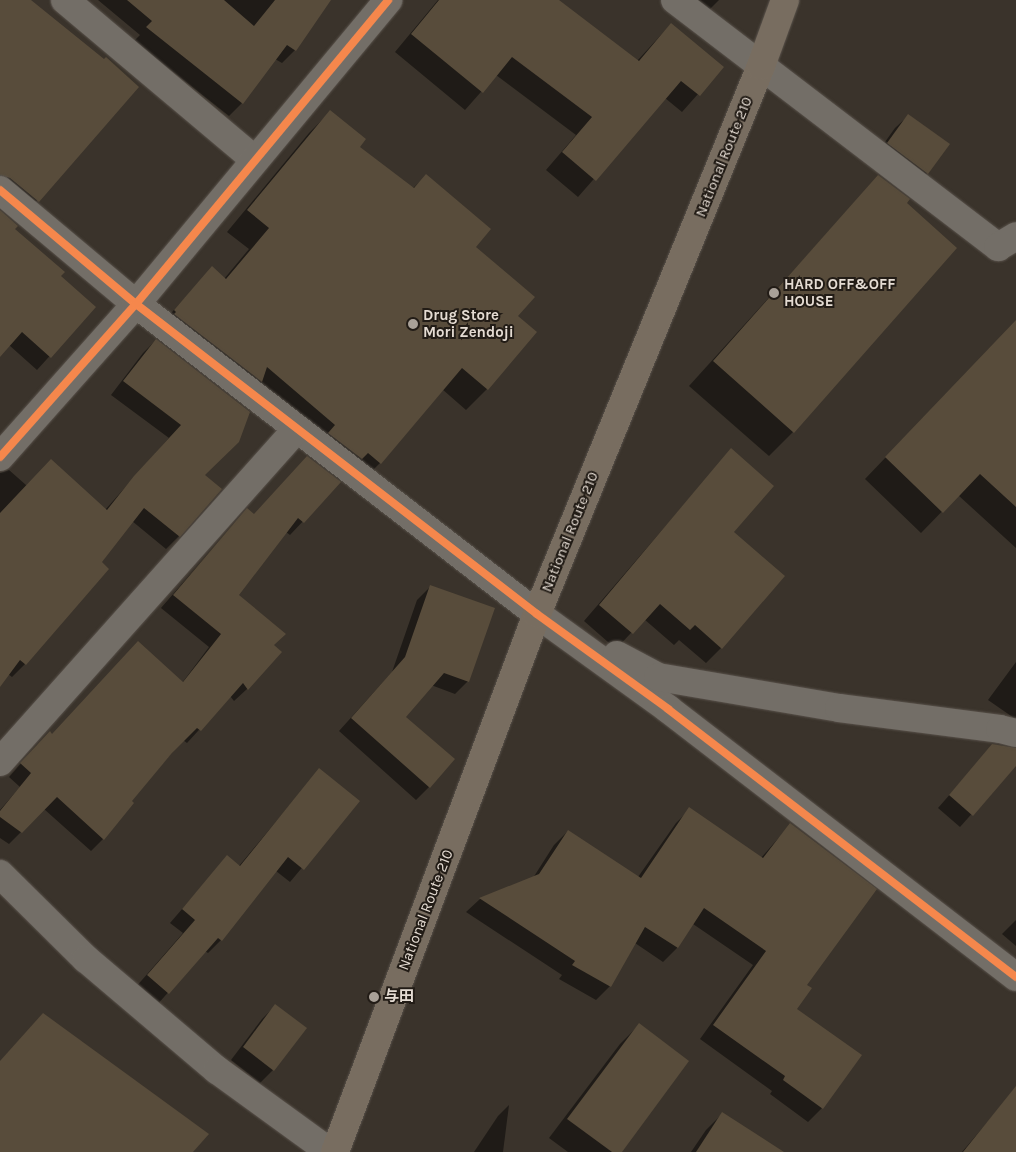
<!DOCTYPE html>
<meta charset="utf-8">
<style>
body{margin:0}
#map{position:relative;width:1016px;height:1152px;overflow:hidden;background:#3a332b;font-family:Karla,"Noto Sans JP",sans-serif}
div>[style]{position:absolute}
.shadow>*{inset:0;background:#0007}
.building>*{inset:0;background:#584c3b}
.roads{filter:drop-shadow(0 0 1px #58514a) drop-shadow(0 0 1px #58514a)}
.street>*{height:28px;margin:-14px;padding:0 14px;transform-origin:14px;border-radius:14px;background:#736e67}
.highway>*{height:28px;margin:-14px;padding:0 14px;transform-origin:14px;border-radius:14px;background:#786d60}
.cycleway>*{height:8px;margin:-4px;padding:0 4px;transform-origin:4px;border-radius:4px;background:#f5874c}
.dots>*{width:14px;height:14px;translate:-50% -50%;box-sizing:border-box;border:2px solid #221c16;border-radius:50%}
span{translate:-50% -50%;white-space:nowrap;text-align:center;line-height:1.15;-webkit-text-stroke:4px #221c16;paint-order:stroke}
.street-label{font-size:15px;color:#e5dcd3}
.poi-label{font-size:15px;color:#e5dcd3;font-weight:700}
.left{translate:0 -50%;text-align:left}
</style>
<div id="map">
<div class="shadow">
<i style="clip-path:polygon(0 0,29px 0,137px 87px,24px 215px,0 181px,8px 172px,0 164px)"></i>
<i style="clip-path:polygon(98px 0,329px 0,295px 50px,282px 63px,275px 59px,242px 103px,229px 116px,134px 41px,140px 35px)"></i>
<i style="clip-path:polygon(438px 0,557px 0,637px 61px,671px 24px,722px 67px,682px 112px,665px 98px,578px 197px,546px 170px,576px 135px,496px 75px,465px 110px,395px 52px)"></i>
<i style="clip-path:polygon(660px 0,719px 0,706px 13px,695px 13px)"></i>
<i style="clip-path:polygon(330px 112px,358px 147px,412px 189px,426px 176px,474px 247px,516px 316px,487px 389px,466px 410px,442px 389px,380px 463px,359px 484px,347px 473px,340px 480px,308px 454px,315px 447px,250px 391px,240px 402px,154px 336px,156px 333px,154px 332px,212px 268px,224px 279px,249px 249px,227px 232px,309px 133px)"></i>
<i style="clip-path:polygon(908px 116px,927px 173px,914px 186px,875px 156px,895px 128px)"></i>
<i style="clip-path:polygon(878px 177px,793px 432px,769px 456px,689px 386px)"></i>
<i style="clip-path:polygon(0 211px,13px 229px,59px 277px,94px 307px,37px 370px,9px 345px,0 355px)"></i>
<i style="clip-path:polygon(1016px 321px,1016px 548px,958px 495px,921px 533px,865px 479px)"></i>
<i style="clip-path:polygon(156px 340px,203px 475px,179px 536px,166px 549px,132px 521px,25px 664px,12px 677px,8px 674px,0 684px,0 473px,9px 470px,26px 485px,105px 510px,169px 438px,111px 395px,143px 353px)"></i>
<i style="clip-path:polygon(731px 450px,732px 533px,721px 648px,706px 663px,679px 640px,674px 645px,644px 619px,616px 649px,584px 621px)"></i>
<i style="clip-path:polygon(339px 483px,290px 535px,286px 532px,238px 595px,273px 645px,281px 652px,247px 689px,234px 701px,230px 696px,187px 743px,183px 740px,130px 801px,103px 839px,91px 851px,44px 809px,9px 844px,0 838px,0 810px,20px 787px,9px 777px,37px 745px,52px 735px,182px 683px,209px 647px,161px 608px,235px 523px)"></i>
<i style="clip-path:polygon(430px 587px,468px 681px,455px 694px,431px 685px,404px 717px,429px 787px,416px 800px,339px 731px,392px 672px,417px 600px)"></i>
<i style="clip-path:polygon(1016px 662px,1016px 736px,1005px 729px,1014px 718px,988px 700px)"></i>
<i style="clip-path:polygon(993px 745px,1016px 749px,1016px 764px,960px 827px,938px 808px)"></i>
<i style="clip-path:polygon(319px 770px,358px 801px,290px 882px,276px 871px,221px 940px,208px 953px,205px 951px,156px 1006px,135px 988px,183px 933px,170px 923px,227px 857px,239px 866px)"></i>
<i style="clip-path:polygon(690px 809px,761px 858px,790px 825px,805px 985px,795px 1009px,822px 1108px,808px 1122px,770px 1094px,772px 1091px,700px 1039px,753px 965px,693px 924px,677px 948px,663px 962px,635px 943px,610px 986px,596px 1000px,559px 979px,562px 975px,466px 912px,480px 899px,533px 878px,554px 845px,568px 831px,638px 877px,676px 823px)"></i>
<i style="clip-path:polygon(1016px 920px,1016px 946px,1002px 934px)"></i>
<i style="clip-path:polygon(275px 1006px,273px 1070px,260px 1083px,231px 1060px,262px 1019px)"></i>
<i style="clip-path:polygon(639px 1025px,620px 1152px,568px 1152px,549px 1138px,620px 1044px)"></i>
<i style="clip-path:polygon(509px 1105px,503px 1152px,474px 1152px,498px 1116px)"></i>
<i style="clip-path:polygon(1002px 1105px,1016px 1115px,1016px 1150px,1014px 1152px,962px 1152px)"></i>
<i style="clip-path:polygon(722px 1114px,782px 1152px,691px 1152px,706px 1130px)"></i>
</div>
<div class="building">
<i style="clip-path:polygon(0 0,31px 0,104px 59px,106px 57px,139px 87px,39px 202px,10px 178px,0 175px)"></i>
<i style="clip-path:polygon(127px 0,224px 0,254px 26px,275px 0,331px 0,296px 51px,287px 45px,243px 104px,146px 27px,152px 21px)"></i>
<i style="clip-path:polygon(439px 0,559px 0,639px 61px,671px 23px,724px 67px,700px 96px,681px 81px,596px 181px,562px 152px,592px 117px,512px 57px,483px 93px,411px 34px)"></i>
<i style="clip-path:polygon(330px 110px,366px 139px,360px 147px,414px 188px,426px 174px,491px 229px,476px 247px,535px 297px,518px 316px,537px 332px,488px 390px,462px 368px,381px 464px,368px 453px,362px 459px,328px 433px,335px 425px,267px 367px,262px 382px,174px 314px,176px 312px,174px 310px,212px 266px,226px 279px,269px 228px,247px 210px)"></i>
<i style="clip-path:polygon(908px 114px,950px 144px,928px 174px,887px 143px)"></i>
<i style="clip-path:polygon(878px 175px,910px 199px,907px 203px,957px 248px,794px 433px,713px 361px)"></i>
<i style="clip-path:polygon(0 210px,18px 226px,15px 229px,65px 272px,61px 276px,96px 307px,51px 358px,22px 332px,0 357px)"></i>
<i style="clip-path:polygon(1016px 320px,1016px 507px,980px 474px,943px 513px,885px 457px)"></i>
<i style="clip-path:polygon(156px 339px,250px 412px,239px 442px,205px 475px,222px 489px,180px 537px,144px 508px,102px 562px,109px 569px,26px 665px,20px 660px,0 687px,0 513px,51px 459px,107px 510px,134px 476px,181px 425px,123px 381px)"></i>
<i style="clip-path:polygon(731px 448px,774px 486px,734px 532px,785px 576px,722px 649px,695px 625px,690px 630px,660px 604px,633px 634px,599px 605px)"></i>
<i style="clip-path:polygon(307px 456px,341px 482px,304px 523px,298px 518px,239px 595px,286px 634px,274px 645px,282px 652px,248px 690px,243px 683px,201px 731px,197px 728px,172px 753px,132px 801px,134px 803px,104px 840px,57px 797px,22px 833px,0 817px,0 811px,31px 773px,20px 763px,50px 731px,52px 734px,138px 641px,183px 682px,221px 634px,173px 595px,247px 508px,254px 514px)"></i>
<i style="clip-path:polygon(430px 585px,495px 608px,469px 682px,444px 673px,406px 717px,455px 759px,430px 788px,351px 718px,405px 657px)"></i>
<i style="clip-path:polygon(992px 744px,1016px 748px,1016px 766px,973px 816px,949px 795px)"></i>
<i style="clip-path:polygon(319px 768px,360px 801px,304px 870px,288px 857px,222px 941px,218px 938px,169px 994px,147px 975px,195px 920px,182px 909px,227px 855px,240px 866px)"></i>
<i style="clip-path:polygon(689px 807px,763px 858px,790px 823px,877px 889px,807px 985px,812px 988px,797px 1009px,862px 1055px,823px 1109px,783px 1080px,785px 1076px,713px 1025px,766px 951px,704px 908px,678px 948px,645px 927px,611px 987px,572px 965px,575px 961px,479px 898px,539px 874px,568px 830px,641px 878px)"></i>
<i style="clip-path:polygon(275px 1004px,307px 1028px,274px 1071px,243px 1047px)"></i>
<i style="clip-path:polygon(43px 1013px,209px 1134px,193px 1152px,0 1152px,0 1061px)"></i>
<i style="clip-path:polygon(639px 1023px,689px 1061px,622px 1152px,612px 1152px,567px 1119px)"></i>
<i style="clip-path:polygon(1016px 1086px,1016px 1152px,963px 1152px)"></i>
<i style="clip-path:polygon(722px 1112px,784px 1152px,696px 1152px)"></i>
</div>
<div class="roads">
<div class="street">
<i style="left:65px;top:0;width:247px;rotate:40.1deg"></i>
<i style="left:675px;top:0;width:407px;rotate:37.4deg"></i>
<i style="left:998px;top:247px;width:21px;rotate:-31deg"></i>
<i style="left:0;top:190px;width:177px;rotate:40deg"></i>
<i style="left:136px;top:304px;width:507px;rotate:37.71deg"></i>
<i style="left:537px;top:614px;width:162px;rotate:35.9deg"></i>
<i style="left:668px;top:709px;width:439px;rotate:37.6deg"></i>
<i style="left:0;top:457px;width:205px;rotate:-48.4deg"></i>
<i style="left:136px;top:304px;width:395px;rotate:-50.3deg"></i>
<i style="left:617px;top:655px;width:47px;rotate:28.2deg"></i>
<i style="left:658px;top:677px;width:184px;rotate:9.7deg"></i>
<i style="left:839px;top:708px;width:162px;rotate:7.4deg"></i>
<i style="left:1000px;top:729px;width:16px;rotate:14deg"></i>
<i style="left:0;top:762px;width:446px;rotate:-48.3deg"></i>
<i style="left:0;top:874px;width:121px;rotate:44.7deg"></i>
<i style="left:86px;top:959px;width:172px;rotate:40.3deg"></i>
<i style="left:217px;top:1070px;width:140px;rotate:36deg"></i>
</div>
<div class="highway">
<i style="left:335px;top:1152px;width:575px;rotate:-69.42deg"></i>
<i style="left:537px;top:614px;width:592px;rotate:-67.77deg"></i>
<i style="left:761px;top:66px;width:70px;rotate:-70deg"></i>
</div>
</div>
<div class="cycleway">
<i style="left:0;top:190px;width:177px;rotate:40deg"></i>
<i style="left:136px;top:304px;width:507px;rotate:37.71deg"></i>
<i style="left:537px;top:614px;width:162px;rotate:35.9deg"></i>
<i style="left:668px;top:709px;width:439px;rotate:37.6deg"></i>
<i style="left:0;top:457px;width:205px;rotate:-48.4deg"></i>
<i style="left:136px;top:304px;width:395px;rotate:-50.3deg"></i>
</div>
<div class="dots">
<i style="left:774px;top:293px;background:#a9a198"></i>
<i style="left:413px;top:324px;background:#a9a198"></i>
<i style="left:374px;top:997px;background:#a9a198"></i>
</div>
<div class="street-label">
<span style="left:724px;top:157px;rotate:-68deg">National Route 210</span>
<span style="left:570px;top:532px;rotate:-68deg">National Route 210</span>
<span style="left:426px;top:910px;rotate:-69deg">National Route 210</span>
</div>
<div class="poi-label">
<span class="left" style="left:784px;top:293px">HARD OFF&amp;OFF<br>HOUSE</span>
<span class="left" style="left:423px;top:324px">Drug Store<br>Mori Zendoji</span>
<span class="left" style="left:384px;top:997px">与田</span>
</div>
</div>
